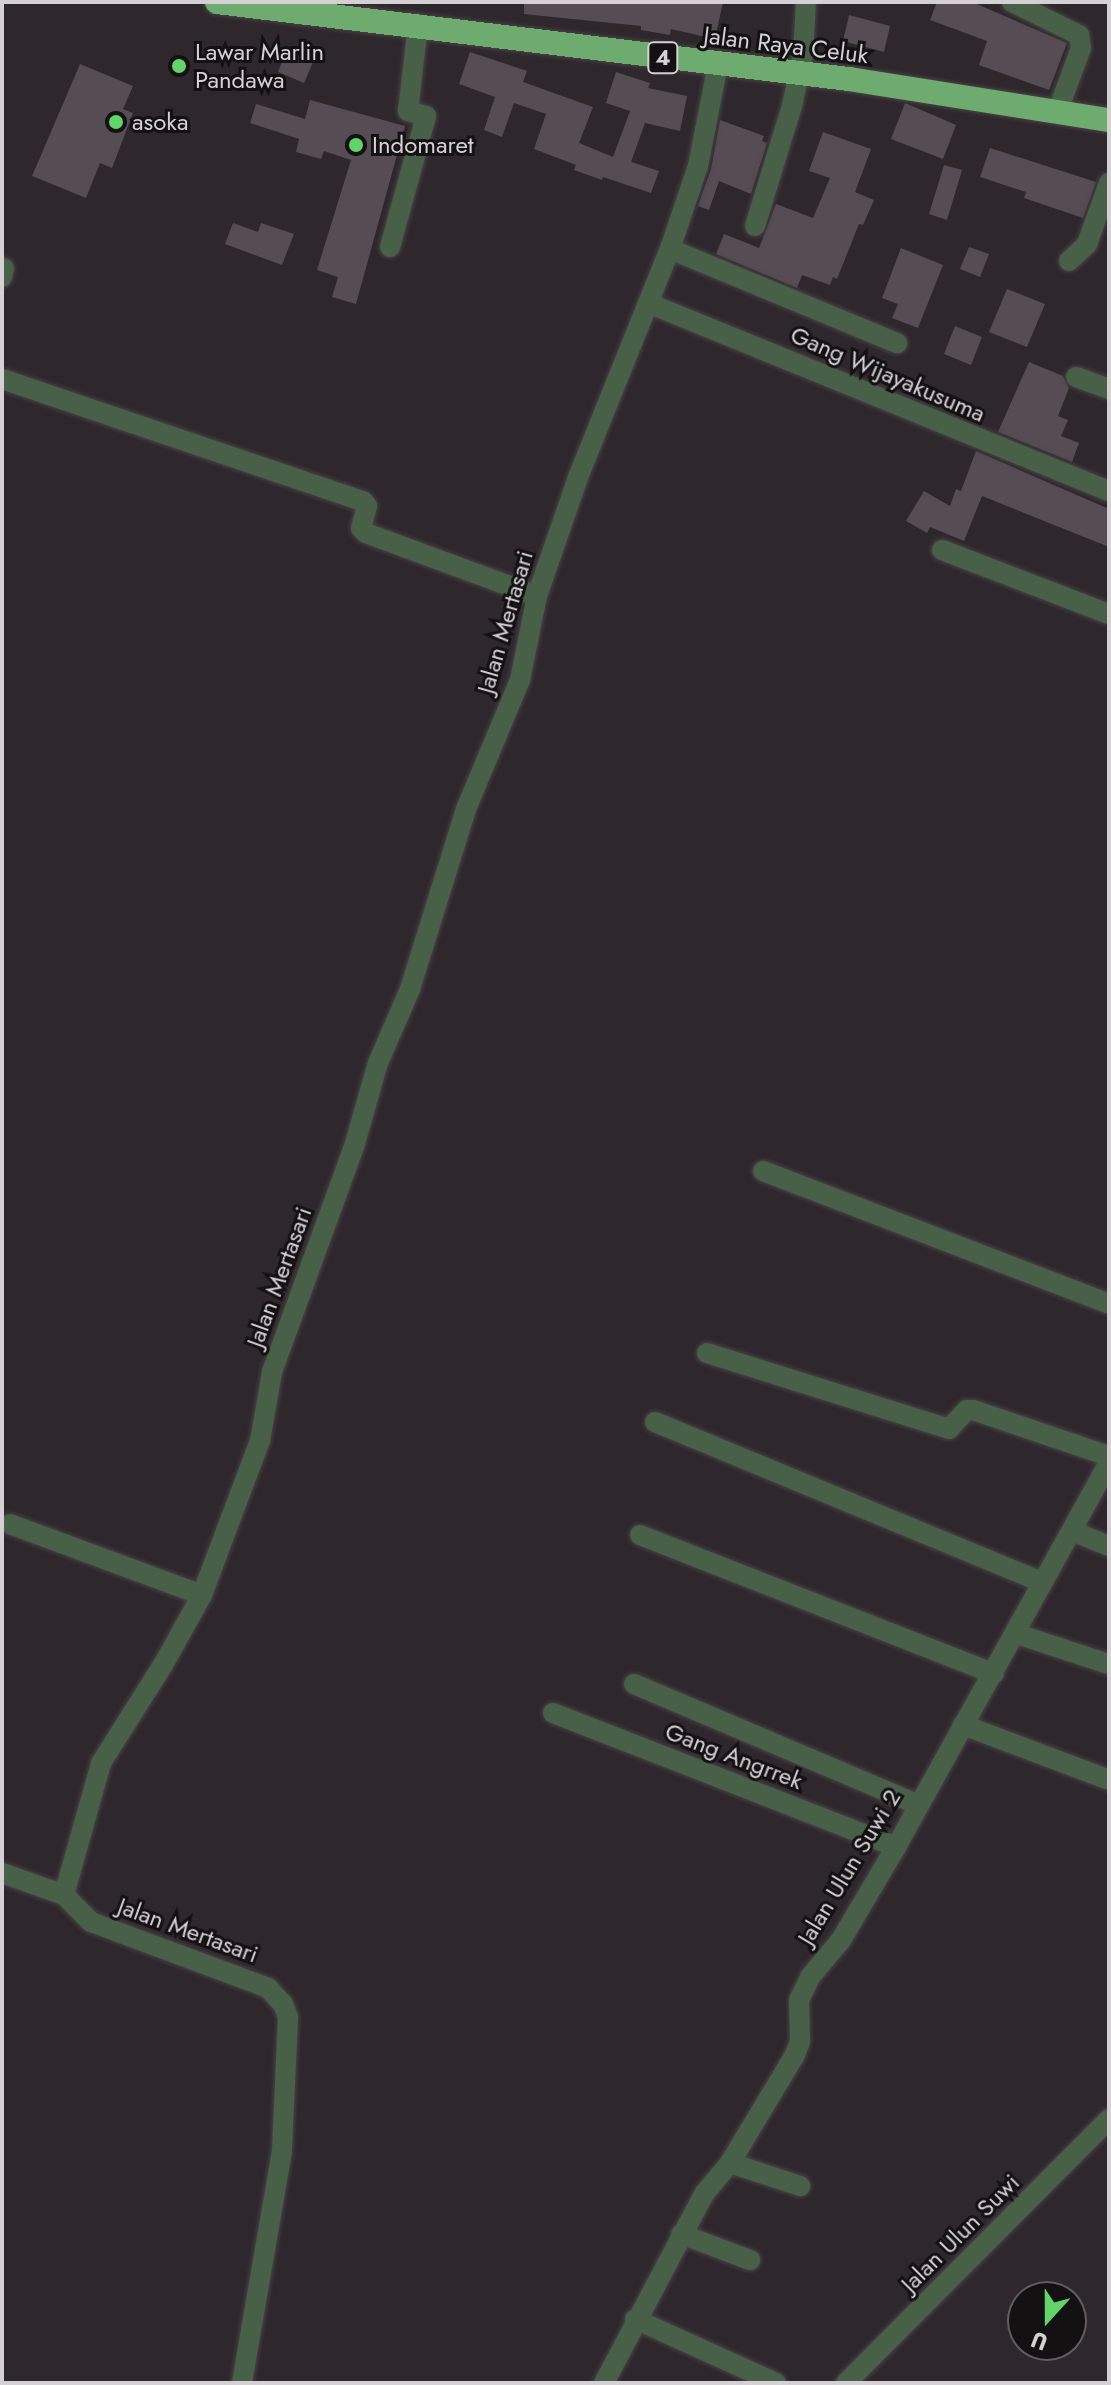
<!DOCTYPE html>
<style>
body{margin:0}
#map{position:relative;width:1111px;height:2385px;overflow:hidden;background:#2e272c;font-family:Jost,sans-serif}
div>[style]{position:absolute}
.building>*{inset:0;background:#554d53}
.roads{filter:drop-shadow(0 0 2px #494247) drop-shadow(0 0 2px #494247)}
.minor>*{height:20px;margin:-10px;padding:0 10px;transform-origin:10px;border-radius:10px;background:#486047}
.highway>*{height:24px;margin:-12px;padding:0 12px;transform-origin:12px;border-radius:12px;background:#6dac6e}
.dots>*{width:22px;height:22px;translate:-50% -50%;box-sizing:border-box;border:4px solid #141113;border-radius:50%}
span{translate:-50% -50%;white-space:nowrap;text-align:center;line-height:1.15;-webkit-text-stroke:6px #141113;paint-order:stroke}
.shield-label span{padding:2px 6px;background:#141113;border:2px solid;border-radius:6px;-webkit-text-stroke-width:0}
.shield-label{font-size:22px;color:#d5d0d4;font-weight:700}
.street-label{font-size:24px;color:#d5d0d4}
.poi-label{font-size:24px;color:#d5d0d4}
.left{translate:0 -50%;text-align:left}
.frame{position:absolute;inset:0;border:4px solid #d5d0d4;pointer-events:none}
.north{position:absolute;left:1007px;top:2281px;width:80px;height:80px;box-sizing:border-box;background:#141113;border:2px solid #615d60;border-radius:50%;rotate:201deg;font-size:22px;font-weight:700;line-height:32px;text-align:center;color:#d5d0d4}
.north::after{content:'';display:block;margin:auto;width:28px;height:36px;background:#62d469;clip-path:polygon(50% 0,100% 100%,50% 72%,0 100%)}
</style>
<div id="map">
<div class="building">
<i style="clip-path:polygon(524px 2px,723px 2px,715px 39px,671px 29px,670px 35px,641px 30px,641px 26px,524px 14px)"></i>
<i style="clip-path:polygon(937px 2px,972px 2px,1067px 43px,1049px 90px,979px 65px,987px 41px,930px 20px)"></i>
<i style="clip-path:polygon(849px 15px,890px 26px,884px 52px,843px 41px)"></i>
<i style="clip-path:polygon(287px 49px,314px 60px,304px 83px,278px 72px)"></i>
<i style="clip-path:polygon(470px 52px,527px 71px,523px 82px,593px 107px,579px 143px,613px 157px,630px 111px,606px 103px,616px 72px,650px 83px,648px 88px,687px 96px,680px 131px,645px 123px,631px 162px,659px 171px,651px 193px,603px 177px,602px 180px,574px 170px,576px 165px,534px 149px,546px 114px,514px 103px,502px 137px,484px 130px,495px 97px,459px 84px)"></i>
<i style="clip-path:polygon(80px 64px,133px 86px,123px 109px,133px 113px,112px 168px,100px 163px,86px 198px,32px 176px)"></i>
<i style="clip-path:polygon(310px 100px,405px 126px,356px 304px,332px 297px,338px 277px,317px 270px,351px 160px,324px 151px,321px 159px,296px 152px,299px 139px,250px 123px,256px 104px,305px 119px)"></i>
<i style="clip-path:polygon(905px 103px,956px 125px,943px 159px,891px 139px)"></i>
<i style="clip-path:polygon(720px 120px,764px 136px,762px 141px,767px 143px,751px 194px,719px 181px,709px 210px,698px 206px,711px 169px)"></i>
<i style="clip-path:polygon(823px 132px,871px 149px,855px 192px,874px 200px,863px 225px,859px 224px,837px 279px,833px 277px,830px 285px,802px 275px,797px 288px,716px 254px,724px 234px,759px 248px,776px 204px,813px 218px,830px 178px,809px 171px)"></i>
<i style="clip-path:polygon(990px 148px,1096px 182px,1083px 218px,1024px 198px,1026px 192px,980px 177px)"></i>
<i style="clip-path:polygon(944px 165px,962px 170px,947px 220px,929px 214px)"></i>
<i style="clip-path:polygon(233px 223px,258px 232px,261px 223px,294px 234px,282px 265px,225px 244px)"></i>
<i style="clip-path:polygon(969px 247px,989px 254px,980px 277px,960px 269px)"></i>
<i style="clip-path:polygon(901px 248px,943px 265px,918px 328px,892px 318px,898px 304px,882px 298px)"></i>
<i style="clip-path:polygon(1007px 289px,1045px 304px,1027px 347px,989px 332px)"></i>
<i style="clip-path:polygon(955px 326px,982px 337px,971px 365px,944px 354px)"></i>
<i style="clip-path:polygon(1029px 362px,1063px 376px,1069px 388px,1058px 416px,1068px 420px,1061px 436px,1079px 443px,1072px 462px,998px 432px)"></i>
<i style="clip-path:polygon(976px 451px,1109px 509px,1109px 547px,982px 496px,964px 541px,930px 527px,927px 533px,906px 521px,924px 491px,950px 506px,956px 489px,961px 491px)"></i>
</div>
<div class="roads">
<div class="minor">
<i style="left:1012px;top:2px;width:75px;rotate:26.2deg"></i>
<i style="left:1079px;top:35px;width:13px;rotate:81deg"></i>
<i style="left:1081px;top:48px;width:69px;rotate:110.3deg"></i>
<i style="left:755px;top:226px;width:126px;rotate:-72.9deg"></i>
<i style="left:792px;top:106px;width:53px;rotate:-78.1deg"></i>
<i style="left:803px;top:54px;width:52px;rotate:-86.7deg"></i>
<i style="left:390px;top:247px;width:136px;rotate:-74.6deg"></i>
<i style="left:426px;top:116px;width:19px;rotate:-164deg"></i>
<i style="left:408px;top:111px;width:88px;rotate:-83.4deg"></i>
<i style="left:670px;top:249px;width:246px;rotate:22.5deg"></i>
<i style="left:1069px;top:261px;width:25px;rotate:-43deg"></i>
<i style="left:1087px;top:244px;width:65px;rotate:-70.2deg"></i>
<i style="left:2px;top:277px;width:9px;rotate:-77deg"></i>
<i style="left:648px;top:303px;width:498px;rotate:22.2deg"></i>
<i style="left:1076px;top:377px;width:35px;rotate:20deg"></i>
<i style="left:2px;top:379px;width:381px;rotate:18.7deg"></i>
<i style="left:363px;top:501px;width:6px;rotate:51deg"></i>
<i style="left:367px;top:506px;width:23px;rotate:105deg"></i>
<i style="left:361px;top:528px;width:7px;rotate:45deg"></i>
<i style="left:366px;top:533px;width:182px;rotate:20.2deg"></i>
<i style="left:942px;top:550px;width:179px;rotate:21deg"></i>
<i style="left:763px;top:1171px;width:371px;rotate:21deg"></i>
<i style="left:707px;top:1353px;width:254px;rotate:17.4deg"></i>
<i style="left:949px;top:1429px;width:26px;rotate:-47deg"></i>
<i style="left:967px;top:1410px;width:6px"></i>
<i style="left:973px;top:1410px;width:144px;rotate:18.7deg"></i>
<i style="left:655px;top:1422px;width:419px;rotate:22.5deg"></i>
<i style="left:10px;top:1524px;width:205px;rotate:20.3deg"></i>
<i style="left:1072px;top:1531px;width:40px;rotate:22deg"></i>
<i style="left:640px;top:1535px;width:380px;rotate:21.4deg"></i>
<i style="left:1017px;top:1634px;width:97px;rotate:18.1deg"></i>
<i style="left:634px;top:1684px;width:307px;rotate:23deg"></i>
<i style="left:553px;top:1713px;width:368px;rotate:21.3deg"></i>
<i style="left:963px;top:1725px;width:156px;rotate:20.6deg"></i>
<i style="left:2px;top:1873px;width:66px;rotate:19.5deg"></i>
<i style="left:64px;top:1895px;width:137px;rotate:-74.3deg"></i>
<i style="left:101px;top:1763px;width:116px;rotate:-57.7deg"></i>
<i style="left:163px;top:1665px;width:80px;rotate:-60.9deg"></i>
<i style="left:202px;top:1595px;width:165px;rotate:-69.4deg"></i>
<i style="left:260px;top:1441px;width:70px;rotate:-80.1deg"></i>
<i style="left:272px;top:1372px;width:239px;rotate:-70deg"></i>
<i style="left:354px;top:1147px;width:87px;rotate:-74.1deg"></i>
<i style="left:378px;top:1063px;width:81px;rotate:-66.6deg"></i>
<i style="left:410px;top:989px;width:189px;rotate:-72.7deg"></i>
<i style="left:466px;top:809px;width:140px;rotate:-67.3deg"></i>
<i style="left:520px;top:680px;width:86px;rotate:-78.6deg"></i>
<i style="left:537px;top:596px;width:128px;rotate:-70.9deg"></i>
<i style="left:579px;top:475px;width:244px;rotate:-68.1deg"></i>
<i style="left:670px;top:249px;width:88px;rotate:-71.4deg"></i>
<i style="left:698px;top:166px;width:104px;rotate:-78.9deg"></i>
<i style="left:64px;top:1895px;width:38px;rotate:45deg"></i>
<i style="left:91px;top:1922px;width:189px;rotate:20.4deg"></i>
<i style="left:268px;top:1988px;width:22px;rotate:47deg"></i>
<i style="left:283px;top:2004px;width:14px;rotate:69deg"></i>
<i style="left:288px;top:2017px;width:134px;rotate:92.6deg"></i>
<i style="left:282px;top:2151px;width:235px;rotate:99.8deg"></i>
<i style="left:730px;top:2163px;width:74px;rotate:18.2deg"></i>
<i style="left:681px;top:2234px;width:74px;rotate:20.6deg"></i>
<i style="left:635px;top:2319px;width:155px;rotate:24.4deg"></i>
<i style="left:604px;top:2383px;width:214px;rotate:-62.1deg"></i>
<i style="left:704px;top:2194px;width:40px;rotate:-50deg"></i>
<i style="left:730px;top:2163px;width:126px;rotate:-59deg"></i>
<i style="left:795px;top:2055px;width:15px;rotate:-70deg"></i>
<i style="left:800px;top:2041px;width:41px;rotate:-91.4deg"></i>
<i style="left:799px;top:2000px;width:25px;rotate:-64deg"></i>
<i style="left:810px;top:1977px;width:48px;rotate:-50deg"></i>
<i style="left:841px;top:1940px;width:108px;rotate:-59.4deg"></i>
<i style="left:896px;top:1847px;width:440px;rotate:-61deg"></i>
<i style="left:846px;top:2383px;width:373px;rotate:-45.1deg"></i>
</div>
<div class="highway">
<i style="left:217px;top:2px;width:637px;rotate:6.95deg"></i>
<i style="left:849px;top:79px;width:263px;rotate:9deg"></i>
</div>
</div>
<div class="dots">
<i style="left:179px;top:66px;background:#62d469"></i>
<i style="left:116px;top:122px;background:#62d469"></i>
<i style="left:356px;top:145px;background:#62d469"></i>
</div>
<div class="shield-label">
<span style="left:663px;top:58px">4</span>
</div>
<div class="street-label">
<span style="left:786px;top:45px;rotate:7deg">Jalan Raya Celuk</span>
<span style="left:888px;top:374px;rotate:23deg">Gang Wijayakusuma</span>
<span style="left:505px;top:622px;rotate:-74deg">Jalan Mertasari</span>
<span style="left:279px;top:1277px;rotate:-70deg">Jalan Mertasari</span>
<span style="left:734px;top:1756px;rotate:21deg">Gang Angrrek</span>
<span style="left:849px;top:1867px;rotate:-59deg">Jalan Ulun Suwi 2</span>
<span style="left:188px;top:1930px;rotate:20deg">Jalan Mertasari</span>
<span style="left:960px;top:2233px;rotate:-45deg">Jalan Ulun Suwi</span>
</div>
<div class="poi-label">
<span class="left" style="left:195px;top:66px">Lawar Marlin<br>Pandawa</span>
<span class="left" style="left:132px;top:122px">asoka</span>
<span class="left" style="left:372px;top:145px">Indomaret</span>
</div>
<div class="frame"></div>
<div class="north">U</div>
</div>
